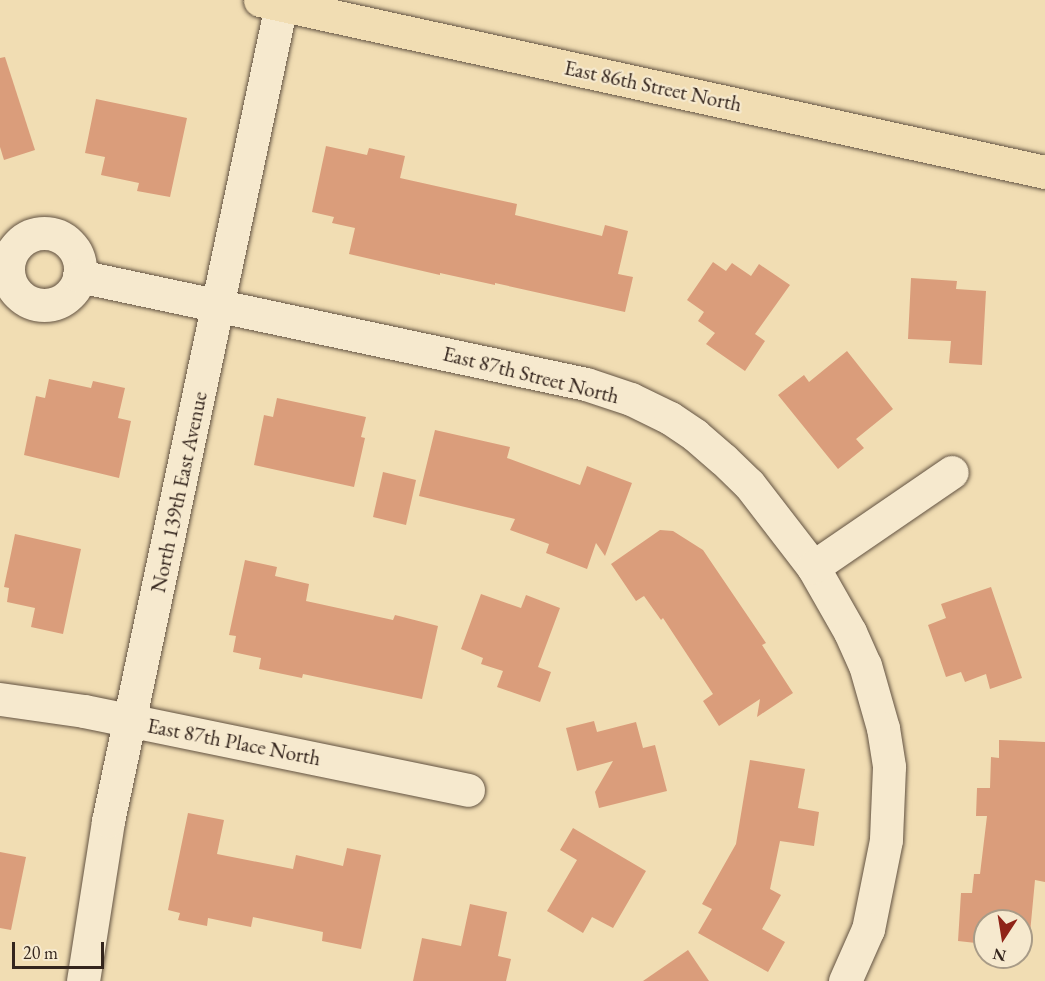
<!DOCTYPE html>
<style>
body{margin:0}
#map{position:relative;width:1045px;height:981px;overflow:hidden;background:#f1ddb3;font-family:"EB Garamond",serif}
div>[style]{position:absolute}
.building>*{inset:0;background:#da9d7b}
.roads{filter:drop-shadow(0 0 2px #635342) drop-shadow(0 0 2px #635342)}
.minor>*{height:33px;margin:-16.5px;padding:0 16.5px;transform-origin:16.5px;border-radius:16.5px;background:#f6e9ce}
.minor>.ring{margin:-16.5px;padding:0;box-sizing:content-box;background:none;border:33px solid #f6e9ce;border-radius:50%}
.major>*{height:33px;margin:-16.5px;padding:0 16.5px;transform-origin:16.5px;border-radius:16.5px;background:#f1ddb3}
span{translate:-50% -50%;white-space:nowrap;text-align:center;line-height:1.15;-webkit-text-stroke:4.5px #f6e9ce;paint-order:stroke}
.street-label{font-size:21px;color:#34251d}
.north{position:absolute;left:973px;top:909px;width:60px;height:60px;box-sizing:border-box;background:#f6e9ce;border:2px solid #a89b87;border-radius:50%;rotate:192deg;font-size:16px;font-weight:700;line-height:24px;text-align:center;color:#34251d}
.north::after{content:'';display:block;margin:auto;width:21px;height:27px;background:#8f2418;clip-path:polygon(50% 0,100% 100%,50% 72%,0 100%)}
.scale{position:absolute;left:12px;top:942px;width:92px;height:27px;box-sizing:border-box;border:3px solid #34251d;border-top:0;padding-left:8px;font-size:18px;line-height:21px;white-space:nowrap;color:#34251d;-webkit-text-stroke:4px #f6e9ce;paint-order:stroke}
</style>
<div id="map">
<div class="building">
<i style="clip-path:polygon(5px 57px,35px 150px,4px 160px,0 147px,0 58px)"></i>
<i style="clip-path:polygon(96px 99px,187px 118px,170px 197px,137px 191px,139px 183px,101px 175px,105px 157px,85px 153px)"></i>
<i style="clip-path:polygon(326px 146px,367px 155px,369px 148px,405px 156px,400px 178px,517px 204px,515px 215px,602px 236px,605px 225px,628px 231px,618px 274px,633px 277px,625px 312px,495px 283px,495px 285px,440px 273px,440px 275px,349px 254px,355px 228px,332px 223px,334px 217px,312px 212px)"></i>
<i style="clip-path:polygon(713px 262px,726px 271px,732px 263px,751px 276px,759px 264px,790px 285px,755px 334px,765px 341px,745px 371px,706px 344px,715px 333px,698px 321px,704px 312px,687px 300px)"></i>
<i style="clip-path:polygon(911px 278px,957px 281px,956px 289px,986px 291px,982px 365px,949px 363px,951px 341px,908px 339px)"></i>
<i style="clip-path:polygon(847px 351px,893px 409px,856px 439px,864px 448px,838px 469px,778px 395px,804px 375px,809px 382px)"></i>
<i style="clip-path:polygon(49px 379px,91px 388px,93px 381px,125px 388px,118px 418px,131px 421px,119px 478px,24px 455px,36px 396px,45px 398px)"></i>
<i style="clip-path:polygon(277px 398px,366px 417px,361px 437px,365px 438px,354px 487px,254px 465px,264px 415px,273px 417px)"></i>
<i style="clip-path:polygon(435px 430px,510px 447px,507px 458px,580px 485px,587px 466px,632px 483px,605px 556px,596px 543px,587px 569px,546px 553px,549px 544px,510px 530px,515px 519px,419px 496px)"></i>
<i style="clip-path:polygon(383px 472px,416px 480px,406px 525px,373px 517px)"></i>
<i style="clip-path:polygon(660px 530px,673px 531px,703px 550px,766px 643px,762px 645px,793px 693px,757px 717px,760px 699px,719px 726px,703px 701px,713px 694px,663px 618px,661px 620px,644px 596px,636px 601px,611px 564px)"></i>
<i style="clip-path:polygon(15px 534px,81px 549px,63px 634px,31px 627px,35px 608px,7px 602px,9px 588px,4px 587px)"></i>
<i style="clip-path:polygon(245px 560px,277px 567px,275px 576px,309px 584px,306px 601px,393px 620px,395px 615px,438px 626px,422px 699px,303px 674px,302px 678px,259px 669px,261px 658px,233px 652px,236px 636px,229px 635px)"></i>
<i style="clip-path:polygon(991px 587px,1022px 678px,990px 689px,986px 674px,965px 682px,961px 672px,946px 677px,928px 625px,946px 618px,941px 604px)"></i>
<i style="clip-path:polygon(481px 594px,521px 608px,526px 595px,560px 608px,538px 667px,551px 672px,540px 702px,497px 687px,503px 671px,481px 664px,483px 658px,461px 649px)"></i>
<i style="clip-path:polygon(594px 721px,597px 732px,636px 722px,643px 748px,655px 745px,667px 791px,599px 808px,595px 792px,613px 761px,577px 771px,566px 728px)"></i>
<i style="clip-path:polygon(999px 740px,1045px 742px,1045px 882px,1035px 880px,1030px 933px,1021px 932px,1021px 921px,985px 921px,985px 944px,958px 941px,961px 893px,972px 893px,974px 874px,980px 874px,987px 816px,976px 816px,977px 788px,990px 788px,991px 757px,999px 758px)"></i>
<i style="clip-path:polygon(750px 760px,805px 769px,798px 808px,819px 812px,814px 846px,780px 841px,770px 889px,781px 895px,762px 929px,785px 942px,768px 972px,698px 933px,712px 909px,702px 904px,736px 844px)"></i>
<i style="clip-path:polygon(188px 813px,224px 820px,217px 854px,293px 869px,296px 855px,343px 866px,347px 848px,381px 855px,361px 949px,322px 941px,323px 932px,253px 917px,251px 927px,208px 918px,207px 926px,178px 920px,180px 913px,168px 910px)"></i>
<i style="clip-path:polygon(573px 828px,646px 871px,613px 928px,592px 917px,583px 933px,547px 911px,577px 860px,560px 850px)"></i>
<i style="clip-path:polygon(0 852px,26px 857px,11px 930px,0 928px)"></i>
<i style="clip-path:polygon(470px 904px,507px 912px,498px 956px,511px 959px,506px 981px,413px 981px,422px 938px,461px 946px)"></i>
<i style="clip-path:polygon(688px 950px,709px 981px,643px 981px)"></i>
</div>
<div class="roads">
<div class="minor">
<i class="ring" style="left:8px;top:233px;width:39px;height:39px"></i>
<i style="left:79px;top:276px;width:518px;rotate:12.03deg"></i>
<i style="left:586px;top:384px;width:47px;rotate:18.4deg"></i>
<i style="left:631px;top:399px;width:43px;rotate:26deg"></i>
<i style="left:670px;top:418px;width:30px;rotate:34deg"></i>
<i style="left:695px;top:435px;width:37px;rotate:41deg"></i>
<i style="left:723px;top:459px;width:36px;rotate:44deg"></i>
<i style="left:749px;top:484px;width:105px;rotate:52.4deg"></i>
<i style="left:813px;top:567px;width:75px;rotate:60.4deg"></i>
<i style="left:850px;top:632px;width:36px;rotate:66deg"></i>
<i style="left:865px;top:665px;width:66px;rotate:74.1deg"></i>
<i style="left:883px;top:728px;width:39px;rotate:81deg"></i>
<i style="left:889px;top:767px;width:73px;rotate:92.4deg"></i>
<i style="left:886px;top:840px;width:91px;rotate:101.4deg"></i>
<i style="left:868px;top:929px;width:57px;rotate:113.9deg"></i>
<i style="left:813px;top:567px;width:168px;rotate:-34.4deg"></i>
<i style="left:0;top:699px;width:85px;rotate:8.1deg"></i>
<i style="left:84px;top:711px;width:392px;rotate:11.6deg"></i>
<i style="left:83px;top:981px;width:162px;rotate:-81.1deg"></i>
<i style="left:108px;top:821px;width:834px;rotate:-78.03deg"></i>
</div>
<div class="major">
<i style="left:260px;top:0;width:804px;rotate:12.36deg"></i>
</div>
</div>
<div class="street-label">
<span style="left:653px;top:86px;rotate:12deg">East 86th Street North</span>
<span style="left:531px;top:375px;rotate:14deg">East 87th Street North</span>
<span style="left:179px;top:492px;rotate:-78deg">North 139th East Avenue</span>
<span style="left:234px;top:742px;rotate:11deg">East 87th Place North</span>
</div>
<div class="north">N</div>
<div class="scale">20 m</div>
</div>
